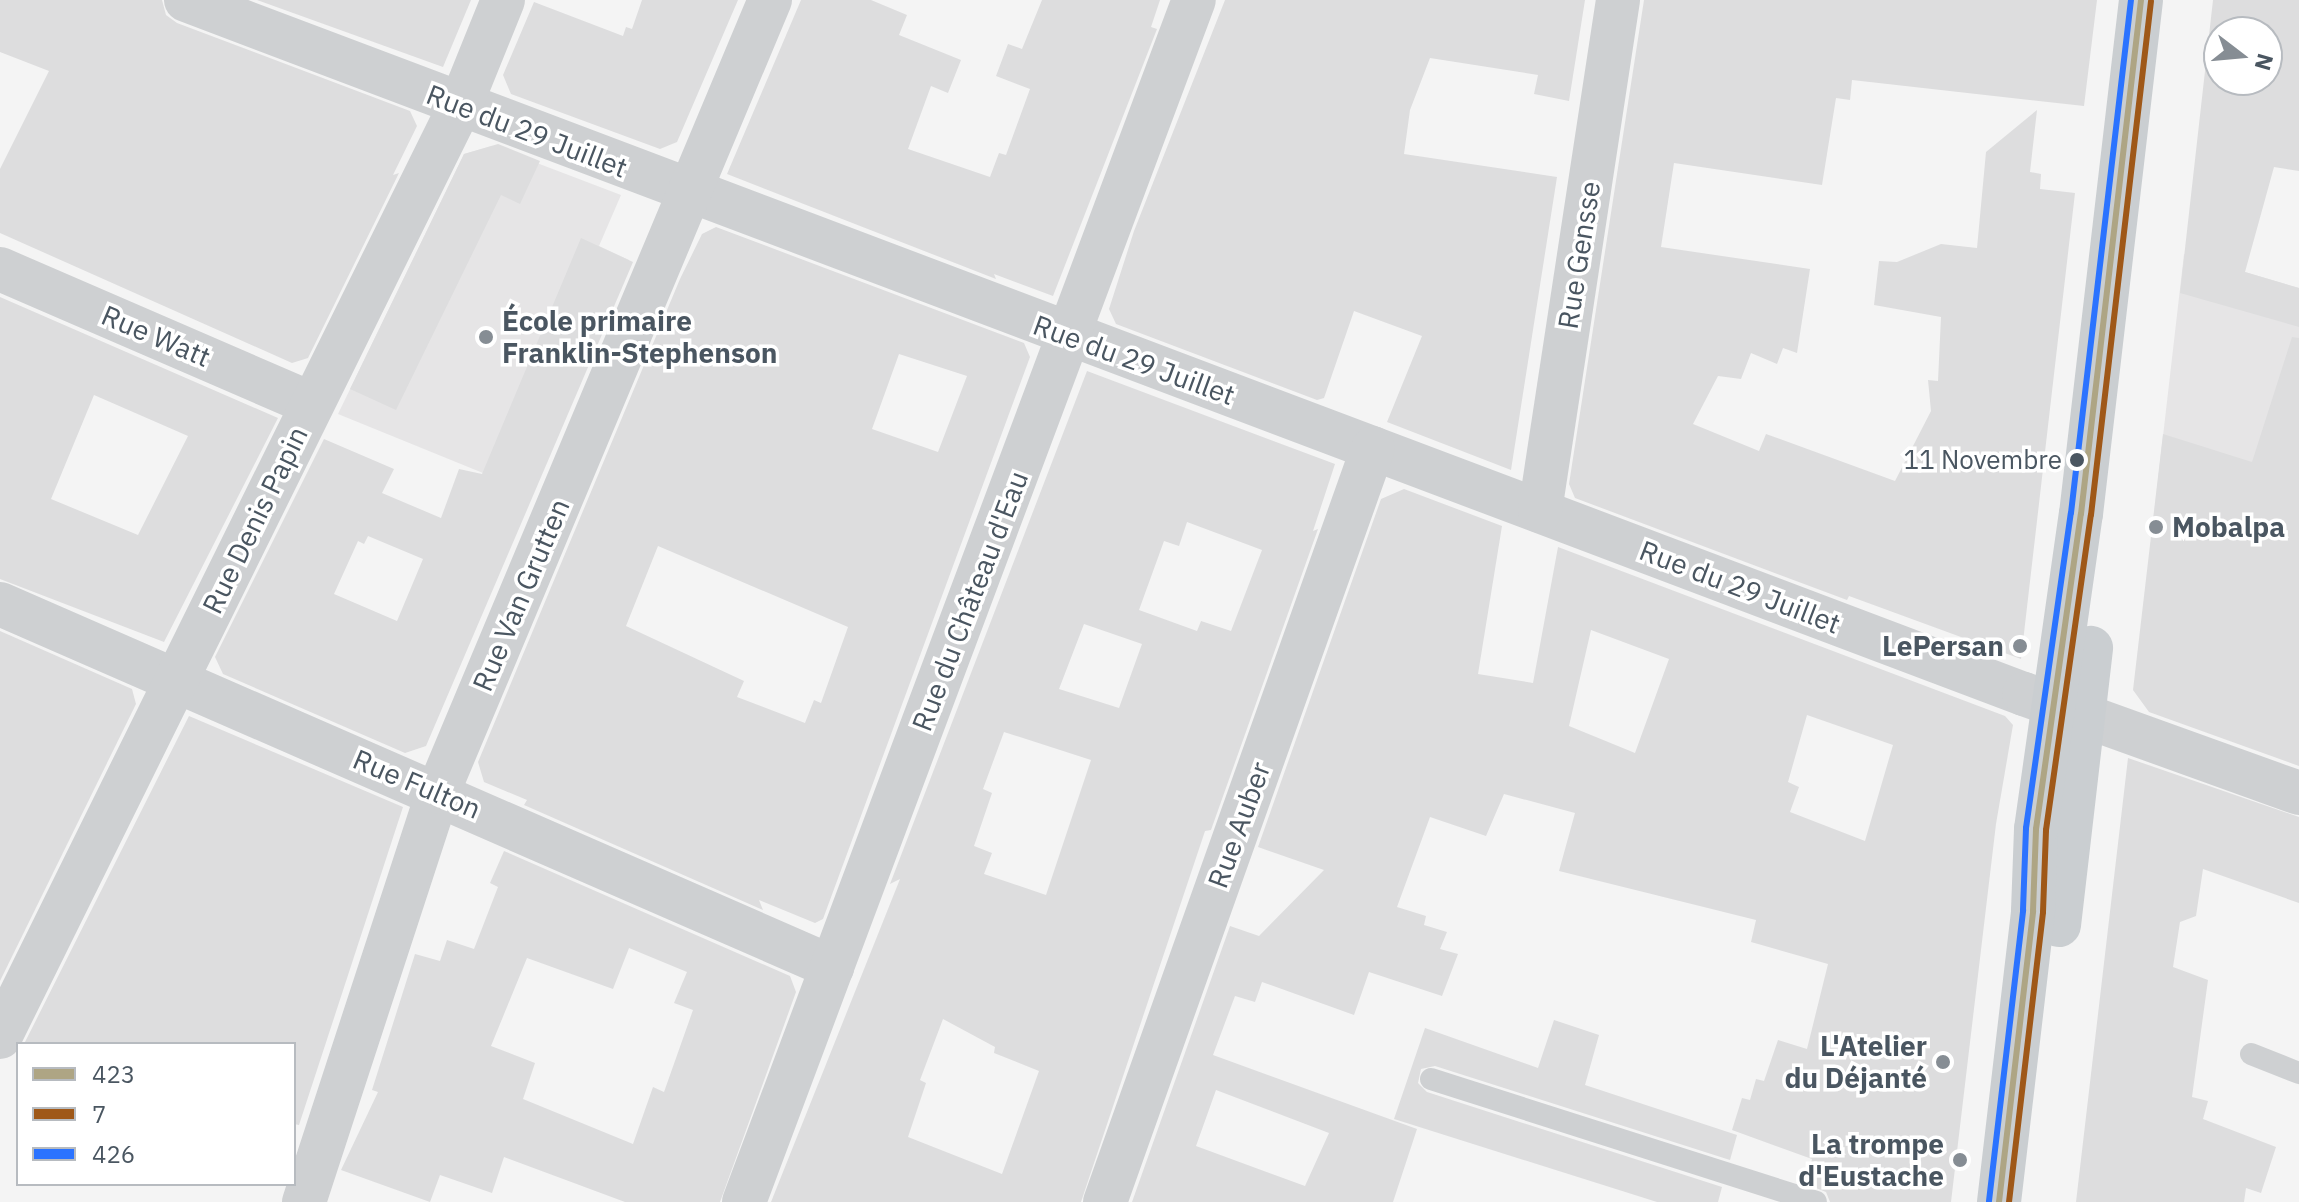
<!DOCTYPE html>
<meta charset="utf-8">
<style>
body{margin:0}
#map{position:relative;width:2299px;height:1202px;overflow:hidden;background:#f4f4f4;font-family:"IBM Plex Sans",sans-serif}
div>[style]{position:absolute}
.education>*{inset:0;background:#e6e5e6}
.building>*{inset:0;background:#ddddde}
.lane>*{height:22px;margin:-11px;padding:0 11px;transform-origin:11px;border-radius:11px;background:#ced0d2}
.street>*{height:44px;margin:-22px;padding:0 22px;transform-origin:22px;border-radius:22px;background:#ced0d2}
.primary>*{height:44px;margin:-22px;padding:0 22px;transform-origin:22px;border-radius:22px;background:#caced1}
.bus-1>*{height:6px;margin:-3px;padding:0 3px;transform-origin:3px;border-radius:3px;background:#aea584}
.bus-2>*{height:6px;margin:-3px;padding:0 3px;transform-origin:3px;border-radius:3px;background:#9f5818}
.bus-3>*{height:6px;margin:-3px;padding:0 3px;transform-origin:3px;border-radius:3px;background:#2b73ff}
.dots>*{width:22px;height:22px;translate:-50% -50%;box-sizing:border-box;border:4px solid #fff;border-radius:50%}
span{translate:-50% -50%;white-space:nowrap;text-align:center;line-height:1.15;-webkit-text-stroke:7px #fff;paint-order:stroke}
.bus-label{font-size:26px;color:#4a5661}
.right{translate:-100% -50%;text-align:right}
.street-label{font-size:28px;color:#4a5661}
.poi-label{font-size:28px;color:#4a5661;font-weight:700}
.left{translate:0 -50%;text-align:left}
.legend{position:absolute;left:16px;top:1042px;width:280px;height:144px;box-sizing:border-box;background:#fff;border:2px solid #b7bbc0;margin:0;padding:10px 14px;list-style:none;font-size:24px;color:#4a5661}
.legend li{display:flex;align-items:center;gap:16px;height:40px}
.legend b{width:40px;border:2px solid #b7bbc0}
.north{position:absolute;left:2203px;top:16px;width:80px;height:80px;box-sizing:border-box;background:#fff;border:2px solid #b7bbc0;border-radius:50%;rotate:106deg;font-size:22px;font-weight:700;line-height:32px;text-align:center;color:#4a5661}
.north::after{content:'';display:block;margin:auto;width:28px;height:36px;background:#868d94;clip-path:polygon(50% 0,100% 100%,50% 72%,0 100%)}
</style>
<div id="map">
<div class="education">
<i style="clip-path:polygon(492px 146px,621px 195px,599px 246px,629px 260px,532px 493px,338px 414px,464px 154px)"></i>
<i style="clip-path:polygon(2184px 254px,2299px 288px,2299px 555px,2153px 523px)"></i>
</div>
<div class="building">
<i style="clip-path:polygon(0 0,162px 0,166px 15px,177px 23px,410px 111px,417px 126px,393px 175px,399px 173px,308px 358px,292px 363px,0 233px,0 169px,49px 71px,0 52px)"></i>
<i style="clip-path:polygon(257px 0,471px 0,443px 67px)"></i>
<i style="clip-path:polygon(642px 0,738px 0,677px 142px,660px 149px,511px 94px,503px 75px,534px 2px,623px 36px,626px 27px,632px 29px)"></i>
<i style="clip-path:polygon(801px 0,871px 0,907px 15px,899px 35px,961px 60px,948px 93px,931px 86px,908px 149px,990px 177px,999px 153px,1006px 155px,1030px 89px,996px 76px,1008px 44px,1022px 49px,1042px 0,1160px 0,1151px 27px,1157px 29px,1053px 296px,994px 274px,996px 279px,727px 174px)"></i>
<i style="clip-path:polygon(1225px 0,1585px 0,1569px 101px,1534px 94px,1538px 75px,1430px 58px,1410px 110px,1404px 154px,1557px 177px,1511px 470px,1387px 422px,1422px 336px,1354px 311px,1324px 398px,1317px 400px,1116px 324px,1109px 309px,1134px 231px)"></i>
<i style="clip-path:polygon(1644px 0,2097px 0,2084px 106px,1852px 80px,1850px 100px,1836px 98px,1822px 185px,1674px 163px,1661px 247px,1810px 269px,1797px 353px,1783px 348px,1777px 364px,1751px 353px,1741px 379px,1718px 376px,1693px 424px,1759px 451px,1766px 434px,1895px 481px,1931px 411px,1928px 380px,1938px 381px,1941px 317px,1874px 305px,1879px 261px,1897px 262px,1941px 244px,1977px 248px,1986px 152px,2037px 110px,2030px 172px,2041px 174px,2040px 189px,2075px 193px,2021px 659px,1849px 596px,1847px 600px,1575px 498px,1569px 484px)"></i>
<i style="clip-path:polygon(evenodd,2213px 0,2299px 0,2299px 171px,2274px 167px,2245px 272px,2299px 288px,2299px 327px,2180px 293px,2213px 0,2219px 32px,2267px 32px,2267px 80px,2219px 80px,2219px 32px)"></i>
<i style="clip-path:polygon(498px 144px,540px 161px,520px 204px,501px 195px,396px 410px,350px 389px,464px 154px)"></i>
<i style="clip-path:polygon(evenodd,716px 227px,1024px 343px,1030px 357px,823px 919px,815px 923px,759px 900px,763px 910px,524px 805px,527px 800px,484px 782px,478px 762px,680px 279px,702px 234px,716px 227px,899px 354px,967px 376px,938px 452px,872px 429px,899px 354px,716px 227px,658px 546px,848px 627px,821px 703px,814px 700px,805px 723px,737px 697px,744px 681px,626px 626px,658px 546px)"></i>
<i style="clip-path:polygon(evenodd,581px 238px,633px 262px,426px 746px,405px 753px,223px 674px,215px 657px,324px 439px,394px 469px,382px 493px,441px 518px,459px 469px,482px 474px,581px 238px,368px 536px,423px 559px,397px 621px,334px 594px,358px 541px,364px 544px,368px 536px)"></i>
<i style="clip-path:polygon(evenodd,0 297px,278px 418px,164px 642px,0 579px,0 297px,94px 395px,188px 436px,138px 535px,51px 499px,94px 395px)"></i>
<i style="clip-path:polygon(2292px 337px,2299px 338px,2299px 766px,2149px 712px,2133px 690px,2163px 434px,2252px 462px)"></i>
<i style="clip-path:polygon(evenodd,1087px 371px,1335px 464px,1313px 531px,1318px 529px,1211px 830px,1205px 831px,1081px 1202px,771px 1202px,900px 879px,890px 884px,1087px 371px,1187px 522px,1262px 550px,1231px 631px,1201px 621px,1197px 631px,1139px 610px,1164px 541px,1179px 546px,1187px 522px,1087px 371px,1084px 624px,1142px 644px,1119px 708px,1059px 689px,1084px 624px,1087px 371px,1004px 732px,1091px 760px,1046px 895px,984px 874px,992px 853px,974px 846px,992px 793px,983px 789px,1004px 732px,1087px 371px,943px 1019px,995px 1047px,994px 1053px,1039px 1071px,1002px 1174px,908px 1137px,926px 1083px,920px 1080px,943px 1019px)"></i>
<i style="clip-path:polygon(evenodd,1404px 489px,1502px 526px,1478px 674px,1533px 683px,1558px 547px,2005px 716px,2013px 725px,1996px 824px,1951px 1202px,1830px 1202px,1826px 1192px,1806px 1184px,1812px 1159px,1732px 1130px,1742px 1098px,1750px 1100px,1756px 1079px,1764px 1081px,1778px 1040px,1807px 1049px,1828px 964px,1751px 942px,1756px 920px,1559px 871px,1575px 813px,1504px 794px,1486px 836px,1430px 817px,1397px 907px,1426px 916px,1424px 925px,1447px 932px,1440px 949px,1458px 954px,1442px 996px,1369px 972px,1354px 1015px,1262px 982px,1255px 1002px,1235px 996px,1213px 1055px,1417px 1129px,1393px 1202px,1132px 1202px,1230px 926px,1259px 936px,1324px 870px,1258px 847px,1381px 499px,1404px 489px,1591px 630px,1669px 659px,1635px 753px,1569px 726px,1591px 630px,1404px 489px,1807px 715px,1893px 745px,1865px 841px,1790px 812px,1799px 787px,1788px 782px,1807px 715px,1404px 489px,1216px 1090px,1329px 1133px,1305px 1186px,1196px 1146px,1216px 1090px)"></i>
<i style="clip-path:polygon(0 631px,132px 689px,136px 704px,0 981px)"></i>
<i style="clip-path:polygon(189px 716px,403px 807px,299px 1125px,294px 1124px,294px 1044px,24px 1044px)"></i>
<i style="clip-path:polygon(2128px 758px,2299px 817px,2299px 903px,2203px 869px,2196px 916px,2180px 922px,2173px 967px,2208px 980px,2192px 1097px,2208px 1101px,2203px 1119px,2276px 1147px,2261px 1193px,2246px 1188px,2244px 1202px,2076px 1202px)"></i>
<i style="clip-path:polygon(evenodd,504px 851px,790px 976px,796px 992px,720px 1202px,625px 1202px,504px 1157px,492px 1193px,440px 1175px,430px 1202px,341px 1170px,378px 1092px,372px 1090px,415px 954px,440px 961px,447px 940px,474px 949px,498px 887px,490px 883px,504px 851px,629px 948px,687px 972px,674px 1003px,693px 1010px,664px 1092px,653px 1087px,633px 1144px,523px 1099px,535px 1063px,491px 1046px,527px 958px,613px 989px,629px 948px)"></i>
<i style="clip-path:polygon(1554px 1020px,1599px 1035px,1585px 1085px,1737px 1135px,1730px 1160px,1435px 1066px,1421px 1069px,1418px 1083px,1427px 1092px,1722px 1187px,1718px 1202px,1657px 1202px,1394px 1119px,1425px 1028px,1538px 1068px)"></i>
</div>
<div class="lane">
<i style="left:2251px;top:1054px;width:52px;rotate:21.6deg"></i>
<i style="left:1431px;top:1079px;width:404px;rotate:17.7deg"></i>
</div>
<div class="street">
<i style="left:186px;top:0;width:1965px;rotate:20.69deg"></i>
<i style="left:2024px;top:694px;width:292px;rotate:19.8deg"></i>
<i style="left:0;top:269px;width:340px;rotate:23.4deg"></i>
<i style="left:1540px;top:511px;width:517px;rotate:-81.32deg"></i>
<i style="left:0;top:604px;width:908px;rotate:23.57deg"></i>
<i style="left:0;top:1037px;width:1041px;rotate:-63.71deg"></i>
<i style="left:461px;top:104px;width:112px;rotate:-68deg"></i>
<i style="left:304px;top:1202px;width:431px;rotate:-71.9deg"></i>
<i style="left:438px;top:792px;width:859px;rotate:-67.26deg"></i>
<i style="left:744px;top:1202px;width:1283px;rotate:-69.48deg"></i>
<i style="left:1105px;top:1202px;width:800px;rotate:-70.43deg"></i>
</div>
<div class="primary">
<i style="left:2059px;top:925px;width:279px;rotate:-83.4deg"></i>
<i style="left:1999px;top:1202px;width:293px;rotate:-83.3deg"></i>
<i style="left:2033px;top:911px;width:82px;rotate:-87.9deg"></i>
<i style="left:2036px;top:829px;width:318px;rotate:-81.9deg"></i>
<i style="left:2081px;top:514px;width:517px;rotate:-83.34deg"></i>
</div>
<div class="bus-1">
<i style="left:1999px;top:1202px;width:293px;rotate:-83.3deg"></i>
<i style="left:2033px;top:911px;width:82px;rotate:-87.9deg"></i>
<i style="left:2036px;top:829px;width:318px;rotate:-81.9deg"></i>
<i style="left:2081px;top:514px;width:517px;rotate:-83.34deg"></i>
</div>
<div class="bus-2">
<i style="left:2009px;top:1202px;width:292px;rotate:-83.3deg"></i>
<i style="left:2043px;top:912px;width:82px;rotate:-87.9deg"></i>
<i style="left:2046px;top:830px;width:318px;rotate:-81.9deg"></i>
<i style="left:2091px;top:515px;width:517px;rotate:-83.34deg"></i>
</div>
<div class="bus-3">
<i style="left:1989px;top:1201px;width:293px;rotate:-83.3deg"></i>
<i style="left:2023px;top:910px;width:82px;rotate:-87.9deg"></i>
<i style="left:2026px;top:828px;width:318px;rotate:-81.9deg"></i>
<i style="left:2071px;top:513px;width:516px;rotate:-83.33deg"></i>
</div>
<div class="dots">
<i style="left:486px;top:337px;background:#868d94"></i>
<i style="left:2077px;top:460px;background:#4a5661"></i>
<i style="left:2156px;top:527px;background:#868d94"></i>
<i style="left:2020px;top:646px;background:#868d94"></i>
<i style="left:1943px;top:1062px;background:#868d94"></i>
<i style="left:1960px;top:1160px;background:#868d94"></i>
</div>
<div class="bus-label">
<span class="right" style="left:2062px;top:460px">11 Novembre</span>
</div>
<div class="street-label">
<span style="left:527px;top:131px;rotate:21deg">Rue du 29 Juillet</span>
<span style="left:1579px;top:255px;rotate:-81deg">Rue Gensse</span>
<span style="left:156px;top:336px;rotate:23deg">Rue Watt</span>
<span style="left:1134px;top:360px;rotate:20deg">Rue du 29 Juillet</span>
<span style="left:255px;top:520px;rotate:-64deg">Rue Denis Papin</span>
<span style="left:1740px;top:587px;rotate:21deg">Rue du 29 Juillet</span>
<span style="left:521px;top:595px;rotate:-67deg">Rue Van Grutten</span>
<span style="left:970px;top:601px;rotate:-69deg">Rue du Château d'Eau</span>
<span style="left:417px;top:784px;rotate:23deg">Rue Fulton</span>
<span style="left:1239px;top:825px;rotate:-70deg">Rue Auber</span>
</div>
<div class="poi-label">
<span class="left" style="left:502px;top:337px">École primaire<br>Franklin-Stephenson</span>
<span class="left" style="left:2172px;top:527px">Mobalpa</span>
<span class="right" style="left:2004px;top:646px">LePersan</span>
<span class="right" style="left:1927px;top:1062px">L'Atelier<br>du Déjanté</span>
<span class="right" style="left:1944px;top:1160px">La trompe<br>d'Eustache</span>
</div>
<ul class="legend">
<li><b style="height:10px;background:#aea584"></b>423</li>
<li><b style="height:10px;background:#9f5818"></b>7</li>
<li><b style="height:10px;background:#2b73ff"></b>426</li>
</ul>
<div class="north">N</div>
</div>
